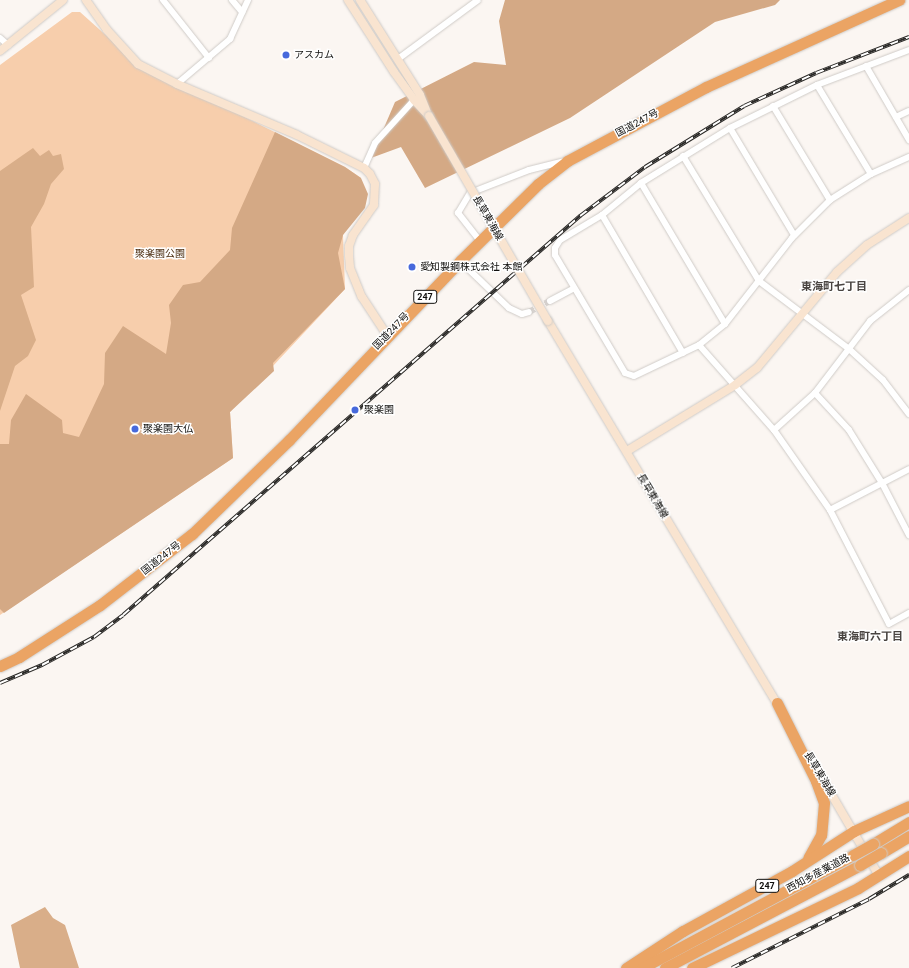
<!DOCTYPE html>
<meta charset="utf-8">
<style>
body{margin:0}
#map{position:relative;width:909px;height:968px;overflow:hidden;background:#fbf6f2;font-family:Roboto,"Noto Sans JP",sans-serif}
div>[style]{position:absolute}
.green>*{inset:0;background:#f7ceac}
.forest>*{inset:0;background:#d4a985}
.water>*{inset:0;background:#d9ae89}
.street-tunnel>*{height:6px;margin-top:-3px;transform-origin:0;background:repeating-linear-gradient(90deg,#d8d3d0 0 6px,transparent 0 9px)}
.roads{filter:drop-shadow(0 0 1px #cfcbc7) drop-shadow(0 0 1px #cfcbc7)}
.street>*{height:6px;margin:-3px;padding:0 3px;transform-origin:3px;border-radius:3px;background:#fff}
.secondary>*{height:8px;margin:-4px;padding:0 4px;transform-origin:4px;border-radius:4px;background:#f9e4d0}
.highway>*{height:11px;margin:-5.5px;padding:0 5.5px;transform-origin:5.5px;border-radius:5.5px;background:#eba464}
.rail>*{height:4px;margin-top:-2px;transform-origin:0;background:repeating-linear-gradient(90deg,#fff 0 8px,#292826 0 16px);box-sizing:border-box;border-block:1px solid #292826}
.bridges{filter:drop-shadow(0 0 1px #cfcbc7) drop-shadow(0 0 1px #cfcbc7)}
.secondary-bridge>*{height:8px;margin:-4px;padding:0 4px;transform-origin:4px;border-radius:4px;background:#f9e4d0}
.highway-bridge>*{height:11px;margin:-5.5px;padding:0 5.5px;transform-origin:5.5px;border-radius:5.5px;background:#eba464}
.dots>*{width:11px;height:11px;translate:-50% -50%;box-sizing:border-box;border:2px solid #fff;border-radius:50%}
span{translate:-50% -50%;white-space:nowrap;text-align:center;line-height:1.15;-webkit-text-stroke:3px #fff;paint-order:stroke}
.shield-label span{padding:1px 3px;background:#fff;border:1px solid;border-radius:3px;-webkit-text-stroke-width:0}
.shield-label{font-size:9px;color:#100f0d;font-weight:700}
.poi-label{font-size:10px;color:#100f0d}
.left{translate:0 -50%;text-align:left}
.street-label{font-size:10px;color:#100f0d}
.park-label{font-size:10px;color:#482a0d}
.neighbourhood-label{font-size:11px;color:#494441;font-weight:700}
</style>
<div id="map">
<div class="green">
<i style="clip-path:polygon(72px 12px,80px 12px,138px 64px,345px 167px,361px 178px,343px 235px,345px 289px,230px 412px,233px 458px,0 615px,0 65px)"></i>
</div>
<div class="forest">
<i style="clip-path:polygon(505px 0,780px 0,775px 5px,715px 22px,570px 118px,425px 188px,401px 147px,371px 158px,395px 102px,474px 62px,506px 65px,499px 21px)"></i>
<i style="clip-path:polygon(275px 132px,345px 167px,361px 178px,368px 194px,365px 208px,343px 235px,338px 253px,345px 289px,273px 363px,274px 371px,230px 412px,233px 458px,4px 613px,0 609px,0 444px,9px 444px,11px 420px,26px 394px,62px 420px,63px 433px,79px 437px,104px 384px,105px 353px,123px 326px,166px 354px,171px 323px,169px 305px,183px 285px,200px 282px,230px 250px,232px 228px)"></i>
</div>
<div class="water">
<i style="clip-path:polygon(33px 148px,40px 156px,49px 150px,53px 156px,61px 154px,64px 169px,51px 184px,44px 204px,31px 227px,34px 287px,21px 295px,36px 340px,28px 356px,15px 366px,0 411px,0 171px)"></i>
<i style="clip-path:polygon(45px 907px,53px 918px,65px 925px,79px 968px,20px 968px,11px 925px)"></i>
</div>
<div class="street-tunnel">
<i style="left:529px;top:312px;width:24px;rotate:-28deg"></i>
</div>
<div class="roads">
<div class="street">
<i style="left:163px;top:0;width:74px;rotate:51.6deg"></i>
<i style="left:232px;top:0;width:16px;rotate:50deg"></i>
<i style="left:0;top:38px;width:11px;rotate:41deg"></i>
<i style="left:909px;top:50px;width:98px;rotate:159.2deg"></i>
<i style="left:817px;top:85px;width:97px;rotate:153.7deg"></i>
<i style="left:730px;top:128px;width:105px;rotate:148.3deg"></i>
<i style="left:641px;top:183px;width:50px;rotate:140.6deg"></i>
<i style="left:602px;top:215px;width:49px;rotate:149.2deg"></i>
<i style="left:560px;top:240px;width:9px;rotate:122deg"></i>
<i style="left:555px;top:248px;width:7px;rotate:90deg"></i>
<i style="left:555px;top:255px;width:137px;rotate:59.3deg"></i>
<i style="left:625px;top:373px;width:9px;rotate:18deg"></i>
<i style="left:634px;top:376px;width:72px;rotate:-25.5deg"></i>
<i style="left:699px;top:345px;width:33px;rotate:-39deg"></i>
<i style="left:725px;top:324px;width:109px;rotate:-52.1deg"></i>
<i style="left:792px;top:238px;width:54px;rotate:-45deg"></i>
<i style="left:830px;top:200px;width:49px;rotate:-32.4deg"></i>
<i style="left:871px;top:174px;width:42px;rotate:-24.1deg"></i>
<i style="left:398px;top:59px;width:99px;rotate:-36.4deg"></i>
<i style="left:866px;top:66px;width:86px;rotate:59.8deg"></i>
<i style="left:177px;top:84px;width:70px;rotate:-40.3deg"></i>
<i style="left:230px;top:39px;width:43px;rotate:-65.2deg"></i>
<i style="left:817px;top:85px;width:104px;rotate:58.8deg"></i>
<i style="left:773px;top:106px;width:110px;rotate:58.8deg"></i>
<i style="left:896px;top:117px;width:14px;rotate:-25deg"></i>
<i style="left:730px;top:128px;width:125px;rotate:59.1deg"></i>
<i style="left:683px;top:156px;width:146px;rotate:58.7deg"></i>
<i style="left:759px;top:281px;width:111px;rotate:37deg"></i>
<i style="left:848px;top:348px;width:47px;rotate:42.4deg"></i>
<i style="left:883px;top:380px;width:43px;rotate:52.6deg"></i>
<i style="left:364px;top:168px;width:27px;rotate:-66deg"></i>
<i style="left:375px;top:143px;width:58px;rotate:-47.8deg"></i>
<i style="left:641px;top:183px;width:164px;rotate:59.2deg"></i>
<i style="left:602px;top:215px;width:160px;rotate:59.6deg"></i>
<i style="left:480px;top:241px;width:36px;rotate:-128deg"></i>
<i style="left:458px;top:213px;width:23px;rotate:-59deg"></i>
<i style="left:470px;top:193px;width:63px;rotate:-21.3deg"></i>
<i style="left:529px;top:170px;width:34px;rotate:-14deg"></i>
<i style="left:460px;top:261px;width:68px;rotate:43.8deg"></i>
<i style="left:509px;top:308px;width:14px;rotate:25deg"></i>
<i style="left:522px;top:314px;width:7px;rotate:-16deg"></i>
<i style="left:550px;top:301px;width:27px;rotate:-28deg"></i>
<i style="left:699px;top:345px;width:113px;rotate:48.6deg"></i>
<i style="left:774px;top:430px;width:98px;rotate:55deg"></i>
<i style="left:830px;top:510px;width:128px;rotate:62.6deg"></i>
<i style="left:889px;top:624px;width:23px;rotate:-29deg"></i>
<i style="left:815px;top:393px;width:50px;rotate:47.4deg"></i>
<i style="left:849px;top:430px;width:62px;rotate:58.1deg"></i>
<i style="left:882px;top:483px;width:59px;rotate:62.6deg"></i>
<i style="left:774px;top:430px;width:55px;rotate:-42.1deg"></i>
<i style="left:815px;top:393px;width:91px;rotate:-52.6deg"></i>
<i style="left:870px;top:321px;width:50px;rotate:-38.5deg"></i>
<i style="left:830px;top:510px;width:89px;rotate:-27.4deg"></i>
</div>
<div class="secondary">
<i style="left:86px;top:0;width:37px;rotate:55deg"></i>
<i style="left:107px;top:30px;width:46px;rotate:47.6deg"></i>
<i style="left:138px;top:64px;width:44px;rotate:27.1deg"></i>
<i style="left:177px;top:84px;width:130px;rotate:23deg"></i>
<i style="left:297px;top:135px;width:75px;rotate:26.2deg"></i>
<i style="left:364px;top:168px;width:8px;rotate:45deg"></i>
<i style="left:370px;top:174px;width:11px;rotate:63deg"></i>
<i style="left:375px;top:184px;width:21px;rotate:93deg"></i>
<i style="left:374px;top:205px;width:37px;rotate:125deg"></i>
<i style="left:353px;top:235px;width:12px;rotate:110deg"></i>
<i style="left:349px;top:246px;width:10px;rotate:90deg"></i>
<i style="left:349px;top:256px;width:12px;rotate:85deg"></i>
<i style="left:350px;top:268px;width:31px;rotate:68deg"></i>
<i style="left:362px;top:297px;width:45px;rotate:56.7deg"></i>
<i style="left:348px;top:0;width:85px;rotate:57.4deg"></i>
<i style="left:394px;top:72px;width:34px;rotate:54deg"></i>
<i style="left:414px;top:100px;width:22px;rotate:47deg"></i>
<i style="left:360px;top:0;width:112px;rotate:57.7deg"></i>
<i style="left:420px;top:95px;width:18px;rotate:68deg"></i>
<i style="left:0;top:51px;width:81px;rotate:-39deg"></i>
<i style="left:548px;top:321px;width:451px;rotate:59.1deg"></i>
<i style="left:627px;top:451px;width:127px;rotate:-31.4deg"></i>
<i style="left:735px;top:385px;width:28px;rotate:-38deg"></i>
<i style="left:757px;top:368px;width:125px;rotate:-50.2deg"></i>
<i style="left:837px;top:272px;width:40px;rotate:-42deg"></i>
<i style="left:867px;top:245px;width:50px;rotate:-32.7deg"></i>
<i style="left:809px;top:756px;width:139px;rotate:59.7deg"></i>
</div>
<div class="highway">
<i style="left:0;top:666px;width:21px;rotate:-25deg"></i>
<i style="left:19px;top:657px;width:96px;rotate:-32.7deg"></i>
<i style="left:100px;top:605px;width:116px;rotate:-37.7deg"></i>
<i style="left:192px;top:534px;width:135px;rotate:-44.1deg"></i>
<i style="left:289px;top:440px;width:248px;rotate:-46.3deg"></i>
<i style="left:460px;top:261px;width:110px;rotate:-44.6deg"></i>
<i style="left:538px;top:184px;width:37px;rotate:-38deg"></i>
<i style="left:567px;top:161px;width:157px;rotate:-28deg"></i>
<i style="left:706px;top:87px;width:212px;rotate:-24.3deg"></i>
<i style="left:777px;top:703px;width:87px;rotate:63.4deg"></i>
<i style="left:816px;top:781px;width:23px;rotate:70deg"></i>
<i style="left:824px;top:803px;width:32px;rotate:95deg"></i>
<i style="left:821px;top:835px;width:26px;rotate:119deg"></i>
<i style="left:873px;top:844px;width:42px;rotate:-31.4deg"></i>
<i style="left:881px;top:853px;width:33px;rotate:-31deg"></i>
<i style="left:626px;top:968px;width:68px;rotate:-33deg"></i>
<i style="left:683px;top:931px;width:124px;rotate:-28.8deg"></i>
<i style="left:792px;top:871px;width:74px;rotate:-32.8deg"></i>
<i style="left:854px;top:831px;width:60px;rotate:-24.4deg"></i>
<i style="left:642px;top:968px;width:239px;rotate:-28.2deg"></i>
<i style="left:665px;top:968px;width:221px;rotate:-27.8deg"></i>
<i style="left:692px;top:968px;width:184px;rotate:-25.7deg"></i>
<i style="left:858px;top:888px;width:60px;rotate:-32.1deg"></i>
</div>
</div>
<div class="rail">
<i style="left:0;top:683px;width:46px;rotate:-23.2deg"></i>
<i style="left:42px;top:665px;width:59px;rotate:-28.3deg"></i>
<i style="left:94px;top:637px;width:36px;rotate:-37deg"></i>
<i style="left:123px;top:615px;width:607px;rotate:-41.12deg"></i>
<i style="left:580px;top:216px;width:81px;rotate:-37deg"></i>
<i style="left:645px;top:167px;width:116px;rotate:-31.6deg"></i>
<i style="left:744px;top:106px;width:79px;rotate:-24.6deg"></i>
<i style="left:816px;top:73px;width:100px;rotate:-21.2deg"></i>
<i style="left:732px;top:968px;width:153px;rotate:-26.7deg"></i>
<i style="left:869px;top:899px;width:47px;rotate:-31deg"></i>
</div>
<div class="bridges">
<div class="secondary-bridge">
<i style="left:429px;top:116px;width:237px;rotate:59.9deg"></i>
</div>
<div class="highway-bridge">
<i style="left:853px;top:855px;width:23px;rotate:-29deg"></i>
<i style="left:860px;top:865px;width:24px;rotate:-30deg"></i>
</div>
</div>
<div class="dots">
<i style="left:286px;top:55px;background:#4769dc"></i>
<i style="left:412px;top:267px;background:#4769dc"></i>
<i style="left:355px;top:410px;background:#4769dc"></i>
<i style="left:135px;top:429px;background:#4769dc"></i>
</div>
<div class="shield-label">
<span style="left:425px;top:297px">247</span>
<span style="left:767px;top:886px">247</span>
</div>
<div class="poi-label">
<span class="left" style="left:294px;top:55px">アスカム</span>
<span class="left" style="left:420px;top:267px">愛知製鋼株式会社 本館</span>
<span class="left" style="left:364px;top:410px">聚楽園</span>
<span class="left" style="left:143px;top:429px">聚楽園大仏</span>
</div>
<div class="street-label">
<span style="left:637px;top:123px;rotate:-28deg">国道247号</span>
<span style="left:488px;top:218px;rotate:60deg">長草東海線</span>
<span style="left:391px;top:331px;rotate:-46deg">国道247号</span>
<span style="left:653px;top:496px;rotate:59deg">長草東海線</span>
<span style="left:161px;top:558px;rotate:-38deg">国道247号</span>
<span style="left:820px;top:774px;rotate:59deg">長草東海線</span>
<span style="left:818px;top:873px;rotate:-28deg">西知多産業道路</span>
</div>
<div class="park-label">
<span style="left:160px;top:254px">聚楽園公園</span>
</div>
<div class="neighbourhood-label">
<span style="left:834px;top:287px">東海町七丁目</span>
<span style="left:870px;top:637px">東海町六丁目</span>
</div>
</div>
